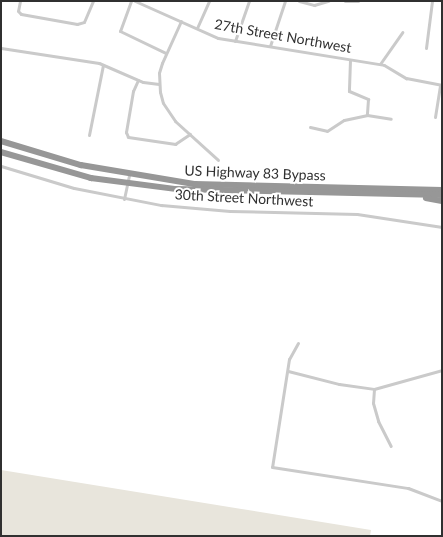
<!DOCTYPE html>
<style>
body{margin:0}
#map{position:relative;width:443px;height:537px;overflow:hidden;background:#fff;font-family:Lato,sans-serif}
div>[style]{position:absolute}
.green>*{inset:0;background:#e8e5dc}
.street>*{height:3px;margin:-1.5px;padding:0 1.5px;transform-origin:1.5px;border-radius:1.5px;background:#cacaca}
.highway>*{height:5.5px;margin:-2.75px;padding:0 2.75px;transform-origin:2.75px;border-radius:2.75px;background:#979797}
span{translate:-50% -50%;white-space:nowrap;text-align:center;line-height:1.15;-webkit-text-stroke:4px #fff;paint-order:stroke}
.street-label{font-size:14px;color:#303030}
.frame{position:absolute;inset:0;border:2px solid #303030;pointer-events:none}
</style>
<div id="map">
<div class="green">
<i style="clip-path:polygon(1px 470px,371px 530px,370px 536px,1px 536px)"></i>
</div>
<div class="street">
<i style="left:20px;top:1px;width:10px;rotate:101deg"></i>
<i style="left:18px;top:11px;width:4px;rotate:45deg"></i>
<i style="left:21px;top:14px;width:57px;rotate:10.1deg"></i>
<i style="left:77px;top:24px;width:7px;rotate:-16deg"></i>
<i style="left:84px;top:22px;width:23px;rotate:-67deg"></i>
<i style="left:131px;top:1px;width:32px;rotate:110deg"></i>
<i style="left:120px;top:31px;width:51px;rotate:25.6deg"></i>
<i style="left:135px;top:1px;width:91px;rotate:24deg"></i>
<i style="left:218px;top:38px;width:168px;rotate:9.2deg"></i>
<i style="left:384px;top:65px;width:26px;rotate:31deg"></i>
<i style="left:406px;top:78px;width:37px;rotate:11deg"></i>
<i style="left:299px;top:1px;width:16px;rotate:15deg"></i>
<i style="left:314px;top:5px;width:15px;rotate:-16deg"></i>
<i style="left:345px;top:1px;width:13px"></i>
<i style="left:181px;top:21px;width:46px;rotate:114.3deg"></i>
<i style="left:162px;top:63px;width:10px;rotate:107deg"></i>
<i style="left:159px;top:73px;width:19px;rotate:87deg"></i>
<i style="left:160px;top:92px;width:11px;rotate:75deg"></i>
<i style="left:163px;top:103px;width:22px;rotate:56deg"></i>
<i style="left:175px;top:121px;width:58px;rotate:42.2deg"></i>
<i style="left:197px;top:28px;width:30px;rotate:-66deg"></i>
<i style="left:235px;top:41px;width:42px;rotate:-70.7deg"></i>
<i style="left:270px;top:46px;width:47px;rotate:-71.6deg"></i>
<i style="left:1px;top:48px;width:99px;rotate:8.7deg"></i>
<i style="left:99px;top:63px;width:48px;rotate:23.4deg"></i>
<i style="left:143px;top:82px;width:16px;rotate:7deg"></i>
<i style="left:426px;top:48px;width:47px;rotate:-82.7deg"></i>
<i style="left:350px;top:60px;width:31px;rotate:92deg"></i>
<i style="left:349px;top:91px;width:21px;rotate:23deg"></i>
<i style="left:368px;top:99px;width:16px;rotate:94deg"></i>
<i style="left:367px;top:115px;width:24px;rotate:9deg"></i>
<i style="left:380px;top:64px;width:39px;rotate:-55deg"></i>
<i style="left:138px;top:80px;width:12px;rotate:114deg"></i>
<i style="left:133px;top:91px;width:42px;rotate:99.7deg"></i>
<i style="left:126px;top:132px;width:5px;rotate:68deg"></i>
<i style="left:128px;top:137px;width:48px;rotate:8.5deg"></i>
<i style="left:175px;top:144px;width:18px;rotate:-34deg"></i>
<i style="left:435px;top:117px;width:32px;rotate:-81deg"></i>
<i style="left:310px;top:127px;width:17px;rotate:13deg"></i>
<i style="left:327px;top:131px;width:20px;rotate:-33deg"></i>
<i style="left:344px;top:120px;width:24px;rotate:-12deg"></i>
<i style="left:89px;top:135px;width:71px;rotate:-78.7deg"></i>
<i style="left:1px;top:166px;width:76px;rotate:16.8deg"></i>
<i style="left:74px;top:188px;width:89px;rotate:11.1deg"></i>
<i style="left:161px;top:205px;width:69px;rotate:5deg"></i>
<i style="left:230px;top:211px;width:127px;rotate:1.4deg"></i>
<i style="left:357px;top:214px;width:86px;rotate:8.7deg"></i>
<i style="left:124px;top:199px;width:25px;rotate:-78deg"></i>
<i style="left:298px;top:343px;width:18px;rotate:119deg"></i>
<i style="left:289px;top:359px;width:109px;rotate:98.9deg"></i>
<i style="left:272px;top:467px;width:138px;rotate:8.8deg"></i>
<i style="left:408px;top:488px;width:36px;rotate:21deg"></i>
<i style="left:288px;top:371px;width:53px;rotate:14.3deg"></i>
<i style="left:339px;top:384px;width:35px;rotate:8deg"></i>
<i style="left:374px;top:389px;width:71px;rotate:-15.6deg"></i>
<i style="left:374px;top:389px;width:14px;rotate:94deg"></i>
<i style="left:373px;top:403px;width:19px;rotate:74deg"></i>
<i style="left:378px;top:421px;width:28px;rotate:63deg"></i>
</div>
<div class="highway">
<i style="left:1px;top:141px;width:84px;rotate:16.7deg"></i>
<i style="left:81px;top:165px;width:116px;rotate:9.5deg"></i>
<i style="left:195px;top:184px;width:247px;rotate:1.4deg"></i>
<i style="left:1px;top:152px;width:94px;rotate:16.1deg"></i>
<i style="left:91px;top:178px;width:86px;rotate:7.4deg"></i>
<i style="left:176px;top:189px;width:266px;rotate:1.3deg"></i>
<i style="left:426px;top:198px;width:16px;rotate:11deg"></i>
</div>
<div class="street-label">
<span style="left:283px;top:36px;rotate:10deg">27th Street Northwest</span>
<span style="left:255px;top:173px;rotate:2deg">US Highway 83 Bypass</span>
<span style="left:244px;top:198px;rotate:3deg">30th Street Northwest</span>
</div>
<div class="frame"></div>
</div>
